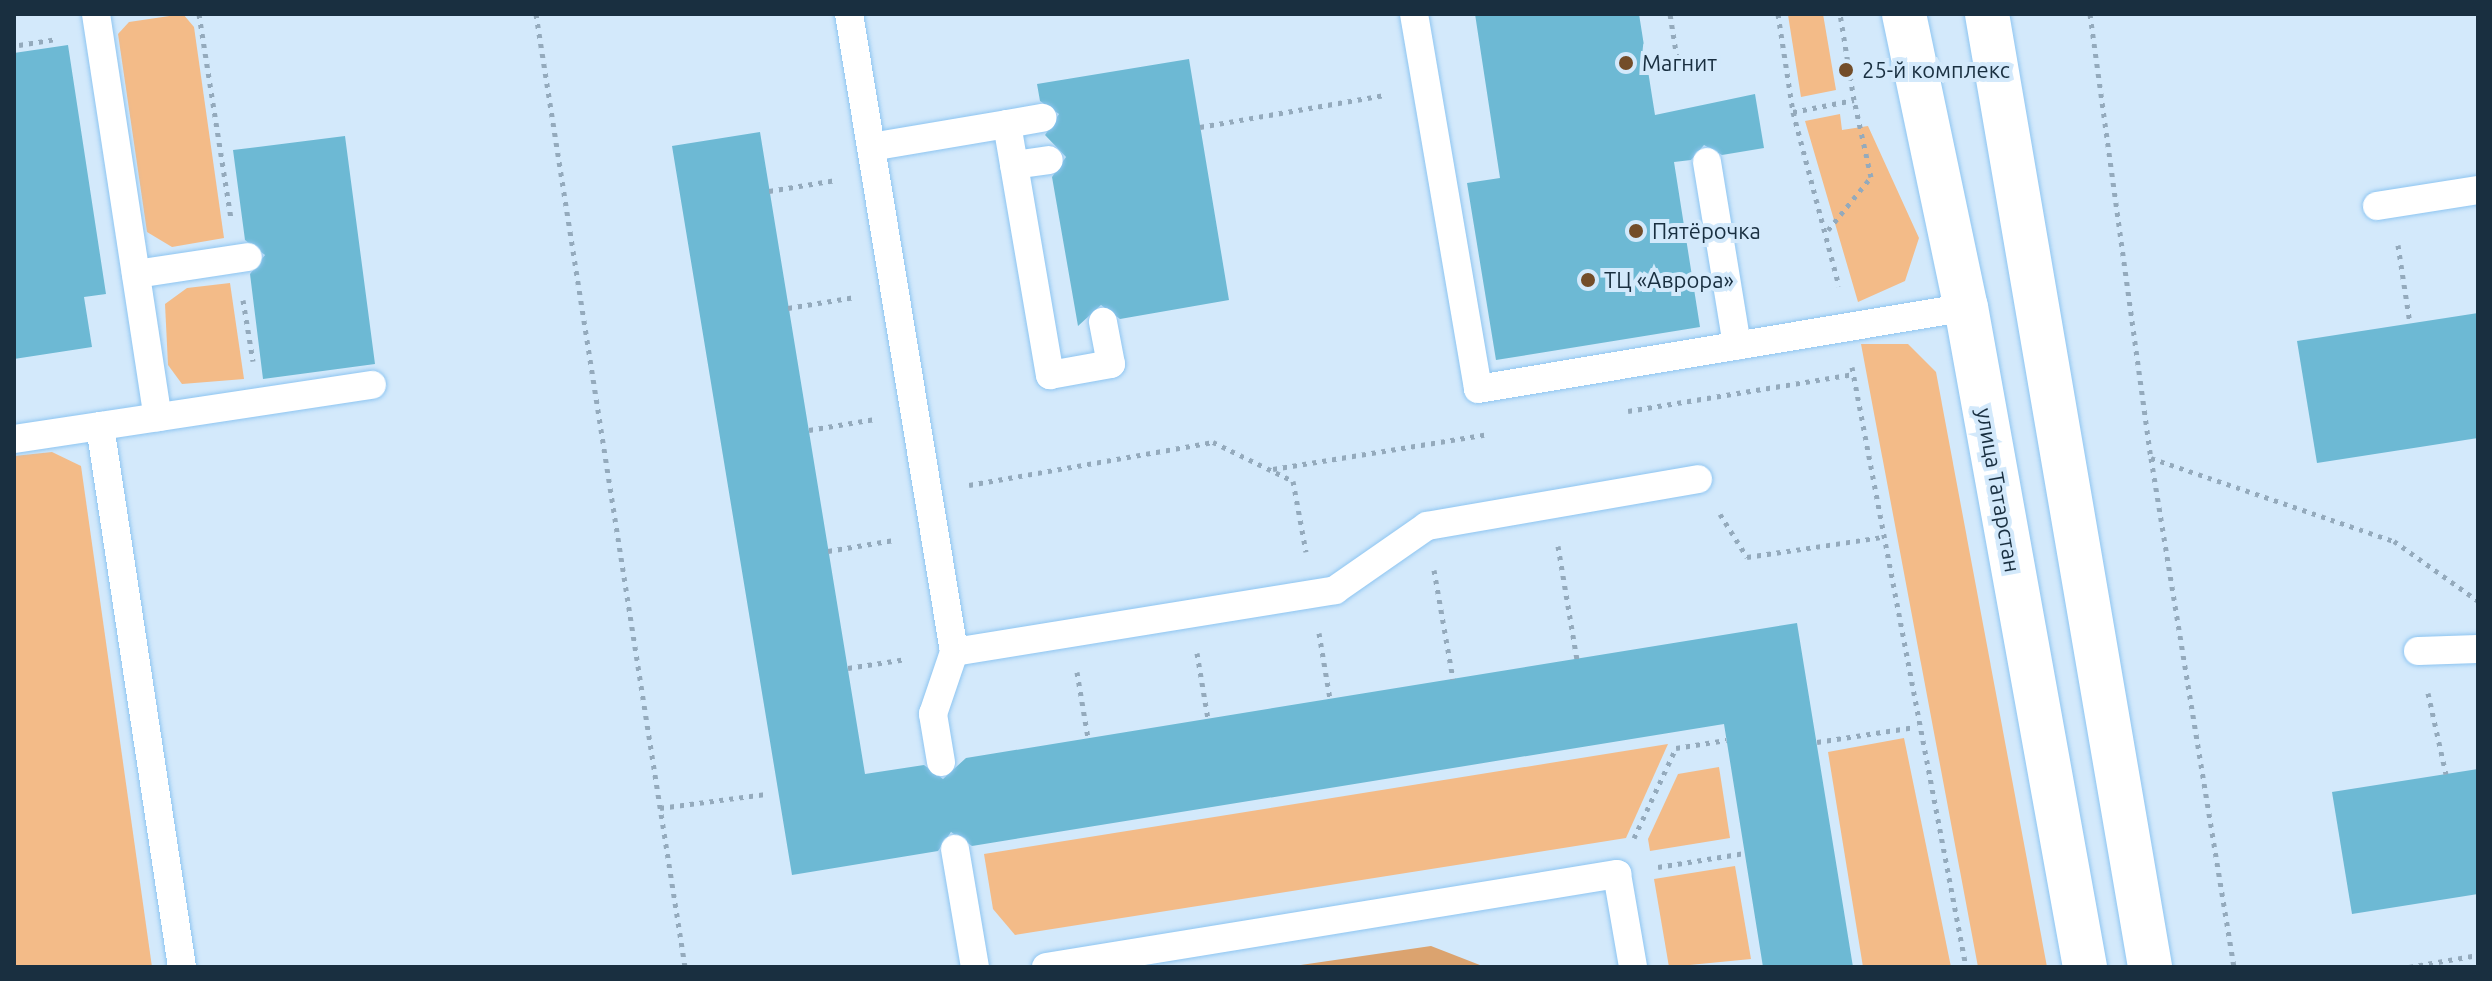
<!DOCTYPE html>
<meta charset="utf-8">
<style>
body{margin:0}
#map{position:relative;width:2492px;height:981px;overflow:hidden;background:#d3e9fb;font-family:Ubuntu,sans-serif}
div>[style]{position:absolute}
.green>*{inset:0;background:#f3bb88}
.forest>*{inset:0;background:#dba36f}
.building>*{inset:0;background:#6db9d4}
.path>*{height:5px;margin-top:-2.5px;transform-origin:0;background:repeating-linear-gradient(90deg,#94aabc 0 4px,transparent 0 10px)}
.roads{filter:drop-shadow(0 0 2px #8ec5f1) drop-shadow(0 0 2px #8ec5f1)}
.lane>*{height:28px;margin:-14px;padding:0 14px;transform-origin:14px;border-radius:14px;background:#fff}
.secondary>*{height:44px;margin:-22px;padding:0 22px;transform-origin:22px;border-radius:22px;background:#fff}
.dots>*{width:22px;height:22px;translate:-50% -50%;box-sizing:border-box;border:4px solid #d3e9fb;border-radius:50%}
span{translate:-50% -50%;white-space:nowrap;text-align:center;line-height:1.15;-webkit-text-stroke:8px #d3e9fb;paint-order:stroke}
.poi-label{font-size:22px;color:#192f40}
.left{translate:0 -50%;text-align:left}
.street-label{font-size:22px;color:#192f40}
.frame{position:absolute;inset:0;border:16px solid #192f40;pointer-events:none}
</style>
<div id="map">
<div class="green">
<i style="clip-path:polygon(183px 14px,194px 27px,224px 238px,172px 247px,147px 232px,118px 34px,129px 22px)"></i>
<i style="clip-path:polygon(1823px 14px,1836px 90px,1801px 97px,1788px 15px)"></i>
<i style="clip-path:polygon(1840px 114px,1842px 130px,1868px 126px,1919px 238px,1905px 281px,1858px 302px,1805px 121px)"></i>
<i style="clip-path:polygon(230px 283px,244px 379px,182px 384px,168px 365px,165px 304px,187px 288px)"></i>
<i style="clip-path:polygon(1861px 344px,1908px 344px,1936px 372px,2047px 967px,1978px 967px)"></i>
<i style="clip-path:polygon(52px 452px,81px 466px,152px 967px,14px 967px,14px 456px)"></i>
<i style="clip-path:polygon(1904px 738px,1951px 967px,1863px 967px,1828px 752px)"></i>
<i style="clip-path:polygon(1668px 744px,1626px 838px,1015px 935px,993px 909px,984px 854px)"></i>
<i style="clip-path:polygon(1719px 767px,1730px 838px,1650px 851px,1648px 839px,1678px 774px)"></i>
<i style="clip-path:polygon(1735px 866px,1751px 959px,1669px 967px,1654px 879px)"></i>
</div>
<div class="forest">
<i style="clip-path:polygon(1431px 946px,1485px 967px,1287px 967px)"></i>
</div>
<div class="building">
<i style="clip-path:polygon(1475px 14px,1639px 14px,1655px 115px,1755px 94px,1764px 148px,1722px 155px,1704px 145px,1691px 160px,1674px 162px,1700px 327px,1496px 360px,1467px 183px,1500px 178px)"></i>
<i style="clip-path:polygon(68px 45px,106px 294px,84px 297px,92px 347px,14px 359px,14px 53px)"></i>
<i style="clip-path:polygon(1189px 59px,1229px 300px,1120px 319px,1101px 305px,1078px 326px,1052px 177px,1066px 157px,1045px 135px,1059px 114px,1040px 101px,1037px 84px)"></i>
<i style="clip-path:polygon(760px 132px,865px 774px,924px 765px,943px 779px,966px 758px,1797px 623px,1853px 967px,1763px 967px,1724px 724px,972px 846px,951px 832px,938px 851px,792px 875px,672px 146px)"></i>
<i style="clip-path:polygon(345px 136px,375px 364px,263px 379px,250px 274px,265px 255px,245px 240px,233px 150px)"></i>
<i style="clip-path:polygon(2478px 313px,2478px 438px,2317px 463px,2297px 341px)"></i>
<i style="clip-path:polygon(2478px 769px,2478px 894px,2352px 914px,2332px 792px)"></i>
</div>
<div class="path">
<i style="left:199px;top:14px;width:207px;rotate:81.1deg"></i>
<i style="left:536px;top:14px;width:965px;rotate:81.11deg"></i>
<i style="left:1778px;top:14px;width:99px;rotate:81.3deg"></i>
<i style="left:1793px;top:112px;width:180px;rotate:75.2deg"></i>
<i style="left:2090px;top:14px;width:448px;rotate:82.2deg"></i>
<i style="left:2151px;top:458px;width:516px;rotate:80.74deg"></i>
<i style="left:19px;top:45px;width:39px;rotate:-9deg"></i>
<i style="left:1646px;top:63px;width:31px;rotate:-9deg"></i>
<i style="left:1677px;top:58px;width:45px;rotate:-99deg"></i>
<i style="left:1793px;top:112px;width:62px;rotate:-11.1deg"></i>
<i style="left:1854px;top:100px;width:87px;rotate:-99.2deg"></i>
<i style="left:1200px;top:127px;width:189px;rotate:-9.8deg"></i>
<i style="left:769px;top:191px;width:68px;rotate:-9.3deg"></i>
<i style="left:1828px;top:230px;width:68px;rotate:-50.9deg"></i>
<i style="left:1871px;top:177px;width:79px;rotate:-102.4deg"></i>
<i style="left:2398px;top:245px;width:79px;rotate:81.3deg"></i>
<i style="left:243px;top:300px;width:62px;rotate:80.7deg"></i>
<i style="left:788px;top:308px;width:68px;rotate:-9.3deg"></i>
<i style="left:1852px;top:367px;width:611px;rotate:79.24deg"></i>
<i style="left:1628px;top:411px;width:229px;rotate:-9.3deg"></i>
<i style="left:809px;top:430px;width:67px;rotate:-9.5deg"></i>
<i style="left:2151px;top:458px;width:257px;rotate:18.9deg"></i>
<i style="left:2394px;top:541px;width:103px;rotate:35.5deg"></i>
<i style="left:1273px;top:469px;width:214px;rotate:-9.2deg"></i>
<i style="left:969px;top:485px;width:248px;rotate:-10deg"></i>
<i style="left:1213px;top:442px;width:89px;rotate:26deg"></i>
<i style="left:1293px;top:481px;width:72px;rotate:79.6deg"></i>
<i style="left:1720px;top:514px;width:51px;rotate:57.9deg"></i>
<i style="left:1747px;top:557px;width:136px;rotate:-8.4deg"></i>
<i style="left:1558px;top:546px;width:115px;rotate:80.5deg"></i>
<i style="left:828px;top:551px;width:67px;rotate:-9.5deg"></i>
<i style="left:1434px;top:570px;width:111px;rotate:80.1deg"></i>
<i style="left:1319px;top:633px;width:67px;rotate:80.5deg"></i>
<i style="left:1197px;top:653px;width:67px;rotate:80.5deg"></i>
<i style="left:848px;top:668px;width:59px;rotate:-8.8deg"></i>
<i style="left:1077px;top:672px;width:67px;rotate:80.5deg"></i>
<i style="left:2428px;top:693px;width:83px;rotate:77.5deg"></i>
<i style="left:1817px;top:742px;width:99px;rotate:-8.7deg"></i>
<i style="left:660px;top:808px;width:108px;rotate:-7.5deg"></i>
<i style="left:1634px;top:838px;width:99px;rotate:-65deg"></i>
<i style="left:1676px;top:748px;width:51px;rotate:-9.1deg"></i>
<i style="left:1658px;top:867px;width:88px;rotate:-9.1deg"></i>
<i style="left:2409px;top:967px;width:70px;rotate:-9.9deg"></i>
</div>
<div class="roads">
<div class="lane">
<i style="left:96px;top:14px;width:408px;rotate:81.3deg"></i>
<i style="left:849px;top:14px;width:647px;rotate:80.65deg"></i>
<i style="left:954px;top:652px;width:386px;rotate:-9.2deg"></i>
<i style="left:1335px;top:590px;width:112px;rotate:-34.8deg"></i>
<i style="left:1427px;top:526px;width:275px;rotate:-9.8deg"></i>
<i style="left:1414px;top:14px;width:380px;rotate:80.3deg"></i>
<i style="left:1478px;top:389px;width:495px;rotate:-9.5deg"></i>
<i style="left:1007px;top:124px;width:36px;rotate:-10deg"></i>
<i style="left:871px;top:147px;width:138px;rotate:-9.6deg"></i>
<i style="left:1007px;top:124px;width:255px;rotate:80.3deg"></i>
<i style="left:1050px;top:375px;width:62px;rotate:-10.2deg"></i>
<i style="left:1111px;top:364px;width:43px;rotate:-100.8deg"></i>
<i style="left:1707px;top:162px;width:186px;rotate:80.7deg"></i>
<i style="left:1014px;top:165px;width:35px;rotate:-8deg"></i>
<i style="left:2377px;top:206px;width:102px;rotate:-9deg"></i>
<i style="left:136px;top:274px;width:113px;rotate:-8.6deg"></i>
<i style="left:100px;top:426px;width:547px;rotate:81.38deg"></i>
<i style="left:14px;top:439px;width:362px;rotate:-8.6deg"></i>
<i style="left:2418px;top:651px;width:60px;rotate:-1.9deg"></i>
<i style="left:941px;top:762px;width:49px;rotate:-99.5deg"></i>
<i style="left:933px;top:714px;width:65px;rotate:-71.3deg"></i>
<i style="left:955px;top:849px;width:120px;rotate:80.4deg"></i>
<i style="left:1046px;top:967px;width:579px;rotate:-9.25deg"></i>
<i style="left:1617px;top:874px;width:94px;rotate:80.2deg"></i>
</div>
<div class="secondary">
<i style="left:1904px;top:14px;width:299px;rotate:78.1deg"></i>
<i style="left:1966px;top:307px;width:671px;rotate:79.78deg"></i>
<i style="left:1987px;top:14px;width:967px;rotate:80.29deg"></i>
</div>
</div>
<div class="dots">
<i style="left:1626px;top:63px;background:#734d29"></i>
<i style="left:1846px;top:70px;background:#734d29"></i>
<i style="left:1636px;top:231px;background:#734d29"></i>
<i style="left:1588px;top:280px;background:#734d29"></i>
</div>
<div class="poi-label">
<span class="left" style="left:1642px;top:63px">Магнит</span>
<span class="left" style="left:1862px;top:70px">25-й комплекс</span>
<span class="left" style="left:1652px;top:231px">Пятёрочка</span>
<span class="left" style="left:1604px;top:280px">ТЦ «Аврора»</span>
</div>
<div class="street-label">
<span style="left:1999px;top:490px;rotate:80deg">улица Татарстан</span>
</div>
<div class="frame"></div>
</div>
